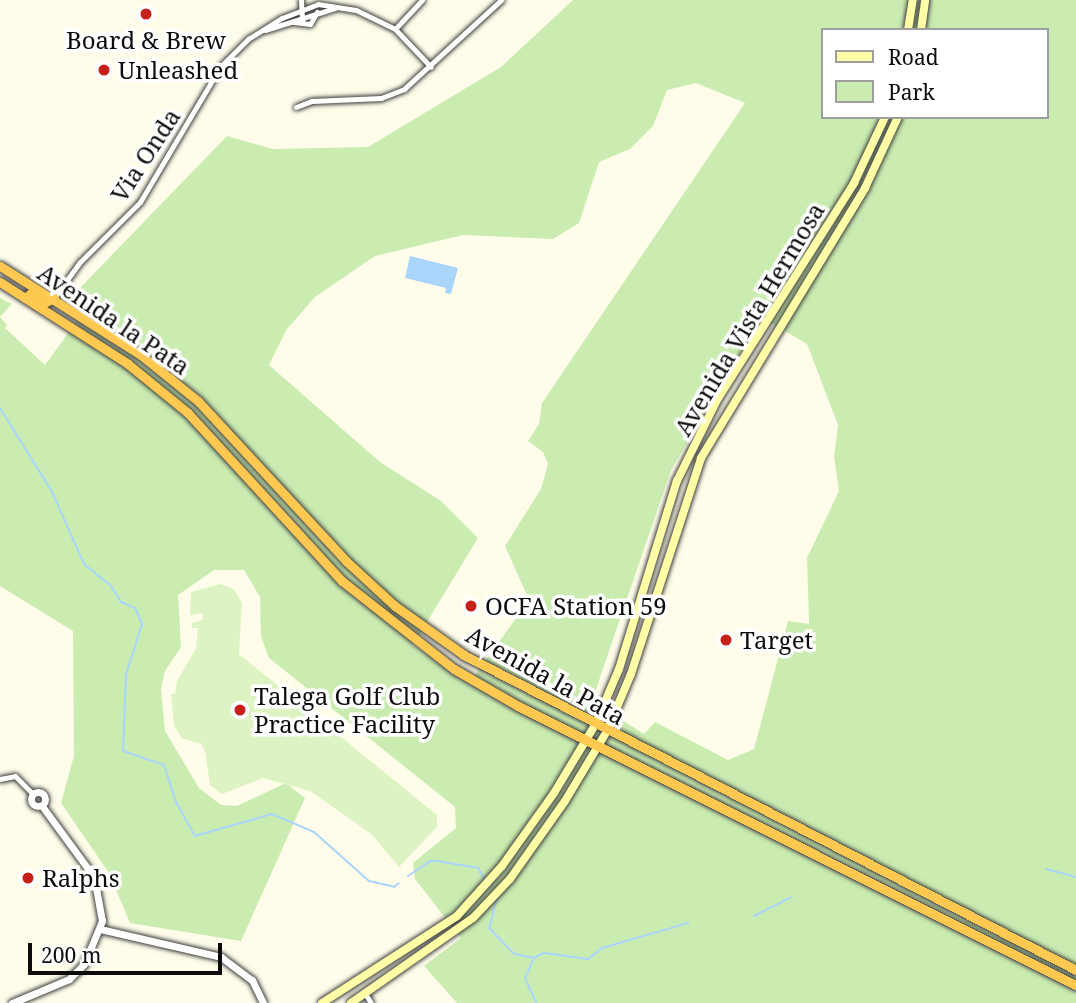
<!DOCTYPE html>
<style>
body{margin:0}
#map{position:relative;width:1076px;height:1003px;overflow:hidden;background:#fffdea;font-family:"Noto Serif",serif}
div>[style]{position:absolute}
.green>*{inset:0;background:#caecb1}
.pitch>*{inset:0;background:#def3c4}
.water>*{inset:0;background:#aad5fb}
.stream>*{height:2px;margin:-1px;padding:0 1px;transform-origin:1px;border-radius:1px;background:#aad5fb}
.roads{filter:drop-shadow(0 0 2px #3f3f3f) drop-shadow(0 0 2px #3f3f3f)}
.minor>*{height:5px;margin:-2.5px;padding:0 2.5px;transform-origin:2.5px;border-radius:2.5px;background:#fff}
.tertiary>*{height:7px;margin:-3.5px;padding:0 3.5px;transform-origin:3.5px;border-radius:3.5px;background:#fff}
.tertiary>.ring{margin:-3.5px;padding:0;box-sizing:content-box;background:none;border:7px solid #fff;border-radius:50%}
.secondary>*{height:8px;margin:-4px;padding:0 4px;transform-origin:4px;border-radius:4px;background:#fffda5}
.trunk>*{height:9px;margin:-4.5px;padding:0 4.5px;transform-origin:4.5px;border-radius:4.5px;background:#ffc951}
.dots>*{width:19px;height:19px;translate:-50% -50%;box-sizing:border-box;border:4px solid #fff;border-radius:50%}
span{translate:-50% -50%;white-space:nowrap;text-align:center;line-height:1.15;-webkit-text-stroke:7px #fff;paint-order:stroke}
.poi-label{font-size:24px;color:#0c0c0c}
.left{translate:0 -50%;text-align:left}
.street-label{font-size:24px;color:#0c0c0c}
.legend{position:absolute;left:821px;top:28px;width:228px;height:91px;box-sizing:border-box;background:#fff;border:2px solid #9e9e9e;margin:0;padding:9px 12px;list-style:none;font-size:21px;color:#0c0c0c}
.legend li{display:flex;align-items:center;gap:14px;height:35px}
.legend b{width:35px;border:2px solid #9e9e9e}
.scale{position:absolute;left:28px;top:943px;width:194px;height:32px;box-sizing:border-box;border:4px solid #0c0c0c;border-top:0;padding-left:9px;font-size:21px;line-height:24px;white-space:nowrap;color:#0c0c0c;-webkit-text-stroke:5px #fff;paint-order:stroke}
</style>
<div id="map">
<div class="green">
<i style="clip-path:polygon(evenodd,573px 0,1076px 0,1076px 1003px,457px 1003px,424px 966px,461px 938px,415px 879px,413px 863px,456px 828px,455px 807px,269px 658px,261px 637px,260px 597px,244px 570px,214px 570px,178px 595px,181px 647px,165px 671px,161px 689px,165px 731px,199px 788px,221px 805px,237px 806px,286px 783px,305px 798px,241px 941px,130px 923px,109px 873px,61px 803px,74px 756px,73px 631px,0 586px,0 298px,12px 304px,0 317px,7px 325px,5px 328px,45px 365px,90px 303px,76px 292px,227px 136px,273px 149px,368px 147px,501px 67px,573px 0,822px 30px,1046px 30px,1046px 117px,822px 117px,822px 30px,573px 0,696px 83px,745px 103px,542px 403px,539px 424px,528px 441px,543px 452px,548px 464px,541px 489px,505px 546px,529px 600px,469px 684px,413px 645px,478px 538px,441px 501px,380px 462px,269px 365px,287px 329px,315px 297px,375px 256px,463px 235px,553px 239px,579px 223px,599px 162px,630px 149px,653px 126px,667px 90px,696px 83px,573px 0,761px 317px,807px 344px,838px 425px,834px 457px,839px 491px,807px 558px,809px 624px,788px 621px,754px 749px,728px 760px,655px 722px,644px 734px,592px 701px,671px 470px,761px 317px)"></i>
</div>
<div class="pitch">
<i style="clip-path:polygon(221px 584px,234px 589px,242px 603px,239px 654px,437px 815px,437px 827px,399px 867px,371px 834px,310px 791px,263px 778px,222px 794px,210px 785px,205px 751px,201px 744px,182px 738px,174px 726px,171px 694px,175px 694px,177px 681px,196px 648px,198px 628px,192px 628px,191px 623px,203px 620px,202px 613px,190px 615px,191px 592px)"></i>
</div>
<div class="water">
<i style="clip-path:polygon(410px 256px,458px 268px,451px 294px,445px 293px,446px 288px,405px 278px)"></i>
</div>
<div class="stream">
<i style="left:0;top:408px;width:99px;rotate:58.2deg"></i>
<i style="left:52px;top:492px;width:79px;rotate:66deg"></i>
<i style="left:84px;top:564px;width:35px;rotate:39deg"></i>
<i style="left:111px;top:586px;width:19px;rotate:58deg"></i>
<i style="left:121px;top:602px;width:15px;rotate:23deg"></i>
<i style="left:135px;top:608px;width:17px;rotate:66deg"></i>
<i style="left:142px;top:624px;width:52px;rotate:107.7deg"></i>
<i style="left:126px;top:674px;width:77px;rotate:92.2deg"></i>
<i style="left:123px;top:751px;width:43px;rotate:18.9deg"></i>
<i style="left:164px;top:765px;width:39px;rotate:72deg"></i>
<i style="left:176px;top:802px;width:39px;rotate:61deg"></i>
<i style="left:195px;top:836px;width:80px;rotate:-15.9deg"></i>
<i style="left:272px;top:814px;width:46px;rotate:23.2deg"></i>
<i style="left:314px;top:832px;width:74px;rotate:41.7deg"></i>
<i style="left:369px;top:881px;width:26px;rotate:13deg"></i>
<i style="left:394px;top:887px;width:6px;rotate:-39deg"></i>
<i style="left:1046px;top:869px;width:31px;rotate:15deg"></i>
<i style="left:408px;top:876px;width:27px;rotate:-34deg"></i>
<i style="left:430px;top:861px;width:7px"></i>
<i style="left:437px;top:861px;width:42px;rotate:9.7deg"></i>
<i style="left:478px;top:868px;width:15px;rotate:58deg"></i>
<i style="left:497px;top:897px;width:32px;rotate:104deg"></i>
<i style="left:489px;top:928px;width:36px;rotate:46deg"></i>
<i style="left:514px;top:954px;width:20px;rotate:11deg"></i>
<i style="left:534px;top:958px;width:22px;rotate:114deg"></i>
<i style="left:525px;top:978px;width:27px;rotate:66deg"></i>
<i style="left:754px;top:916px;width:42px;rotate:-26.6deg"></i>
<i style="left:534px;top:958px;width:11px;rotate:-27deg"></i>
<i style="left:544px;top:953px;width:44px;rotate:7.8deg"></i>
<i style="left:588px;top:959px;width:18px;rotate:-38deg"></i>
<i style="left:602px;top:948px;width:90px;rotate:-16.2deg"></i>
</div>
<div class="roads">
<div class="minor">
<i style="left:301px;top:0;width:20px;rotate:87deg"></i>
<i style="left:294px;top:22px;width:16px;rotate:7deg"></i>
<i style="left:310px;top:24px;width:14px;rotate:-60deg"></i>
<i style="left:395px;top:29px;width:40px;rotate:-47deg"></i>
<i style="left:265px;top:30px;width:73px;rotate:-17.4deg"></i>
<i style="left:296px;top:107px;width:17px;rotate:-21deg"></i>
<i style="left:312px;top:101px;width:69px;rotate:-2.5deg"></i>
<i style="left:381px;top:98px;width:25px;rotate:-21deg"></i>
<i style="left:404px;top:89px;width:132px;rotate:-42.5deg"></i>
<i style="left:54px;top:298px;width:44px;rotate:-54.2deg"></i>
<i style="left:80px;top:262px;width:85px;rotate:-45deg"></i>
<i style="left:140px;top:202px;width:157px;rotate:-59.3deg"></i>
<i style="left:220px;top:67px;width:40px;rotate:-45deg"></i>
<i style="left:248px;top:39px;width:40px;rotate:-32deg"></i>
<i style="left:282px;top:18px;width:39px;rotate:-21deg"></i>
<i style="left:318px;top:4px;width:38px;rotate:9deg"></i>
<i style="left:356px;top:10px;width:43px;rotate:26deg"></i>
<i style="left:395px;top:29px;width:52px;rotate:46.5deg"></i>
<i style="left:0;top:779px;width:15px;rotate:-11deg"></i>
<i style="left:15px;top:776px;width:25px;rotate:45deg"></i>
<i style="left:366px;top:995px;width:9px;rotate:58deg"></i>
</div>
<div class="tertiary">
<i class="ring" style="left:31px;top:792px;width:7px;height:7px"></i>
<i style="left:100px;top:929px;width:124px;rotate:13deg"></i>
<i style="left:221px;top:957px;width:39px;rotate:37deg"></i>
<i style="left:252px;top:980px;width:25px;rotate:64deg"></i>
<i style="left:12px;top:1003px;width:62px;rotate:-22.8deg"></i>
<i style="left:69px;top:979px;width:21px;rotate:-45deg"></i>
<i style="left:84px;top:964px;width:47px;rotate:-67.3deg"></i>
<i style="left:102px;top:921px;width:45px;rotate:-100.3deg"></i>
<i style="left:94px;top:877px;width:88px;rotate:-126.2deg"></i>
</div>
<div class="secondary">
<i style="left:908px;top:30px;width:30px;rotate:-81deg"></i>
<i style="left:921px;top:30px;width:30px;rotate:-82deg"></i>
<i style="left:322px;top:1003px;width:161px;rotate:-32.8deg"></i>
<i style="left:457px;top:916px;width:67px;rotate:-48deg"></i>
<i style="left:502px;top:866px;width:90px;rotate:-54.5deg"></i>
<i style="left:554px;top:793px;width:79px;rotate:-58.9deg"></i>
<i style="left:595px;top:725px;width:61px;rotate:-66.8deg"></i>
<i style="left:619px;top:669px;width:197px;rotate:-72.9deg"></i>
<i style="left:677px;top:481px;width:90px;rotate:-63.7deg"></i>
<i style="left:717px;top:400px;width:257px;rotate:-57.7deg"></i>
<i style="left:854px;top:183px;width:73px;rotate:-64.8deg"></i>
<i style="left:351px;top:1003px;width:149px;rotate:-34.9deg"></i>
<i style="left:473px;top:918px;width:54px;rotate:-46.5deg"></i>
<i style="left:510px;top:879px;width:95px;rotate:-54.8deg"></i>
<i style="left:565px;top:801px;width:82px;rotate:-59deg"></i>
<i style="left:607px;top:731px;width:62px;rotate:-67.2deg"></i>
<i style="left:631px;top:674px;width:227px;rotate:-72deg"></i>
<i style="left:701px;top:458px;width:316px;rotate:-58.7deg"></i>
<i style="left:865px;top:188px;width:78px;rotate:-65.1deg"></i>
</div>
<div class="trunk">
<i style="left:0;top:266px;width:167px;rotate:32.3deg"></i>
<i style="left:141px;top:355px;width:73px;rotate:38.9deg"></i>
<i style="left:198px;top:401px;width:218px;rotate:47.2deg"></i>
<i style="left:346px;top:561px;width:67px;rotate:42.6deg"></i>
<i style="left:395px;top:606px;width:85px;rotate:35.4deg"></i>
<i style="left:464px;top:655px;width:688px;rotate:27.24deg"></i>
<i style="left:0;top:282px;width:152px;rotate:32.6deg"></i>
<i style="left:128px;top:364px;width:77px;rotate:39.2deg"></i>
<i style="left:188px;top:413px;width:228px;rotate:47.5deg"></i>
<i style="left:342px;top:581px;width:142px;rotate:38.2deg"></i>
<i style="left:454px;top:669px;width:74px;rotate:30deg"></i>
<i style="left:518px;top:706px;width:624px;rotate:26.57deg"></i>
<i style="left:25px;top:298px;width:8px;rotate:-40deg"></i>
<i style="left:31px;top:293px;width:17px;rotate:31deg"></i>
<i style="left:46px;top:302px;width:9px;rotate:-27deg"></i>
</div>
</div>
<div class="dots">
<i style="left:146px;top:14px;background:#c5211a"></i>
<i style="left:104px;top:70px;background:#c5211a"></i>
<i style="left:471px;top:606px;background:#c5211a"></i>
<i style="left:726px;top:640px;background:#c5211a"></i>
<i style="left:240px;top:710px;background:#c5211a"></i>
<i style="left:28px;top:878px;background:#c5211a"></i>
</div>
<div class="poi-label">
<span style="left:146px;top:40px">Board &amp; Brew</span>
<span class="left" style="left:118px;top:70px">Unleashed</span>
<span class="left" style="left:485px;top:606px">OCFA Station 59</span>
<span class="left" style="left:740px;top:640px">Target</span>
<span class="left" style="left:254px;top:710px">Talega Golf Club<br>Practice Facility</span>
<span class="left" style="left:42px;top:878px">Ralphs</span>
</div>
<div class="street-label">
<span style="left:145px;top:155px;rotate:-57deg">Via Onda</span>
<span style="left:114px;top:319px;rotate:34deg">Avenida la Pata</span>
<span style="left:749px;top:319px;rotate:-59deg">Avenida Vista Hermosa</span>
<span style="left:546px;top:675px;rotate:29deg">Avenida la Pata</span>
</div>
<ul class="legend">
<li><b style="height:9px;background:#fffda5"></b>Road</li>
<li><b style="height:19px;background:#caecb1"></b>Park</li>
</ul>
<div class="scale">200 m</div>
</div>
